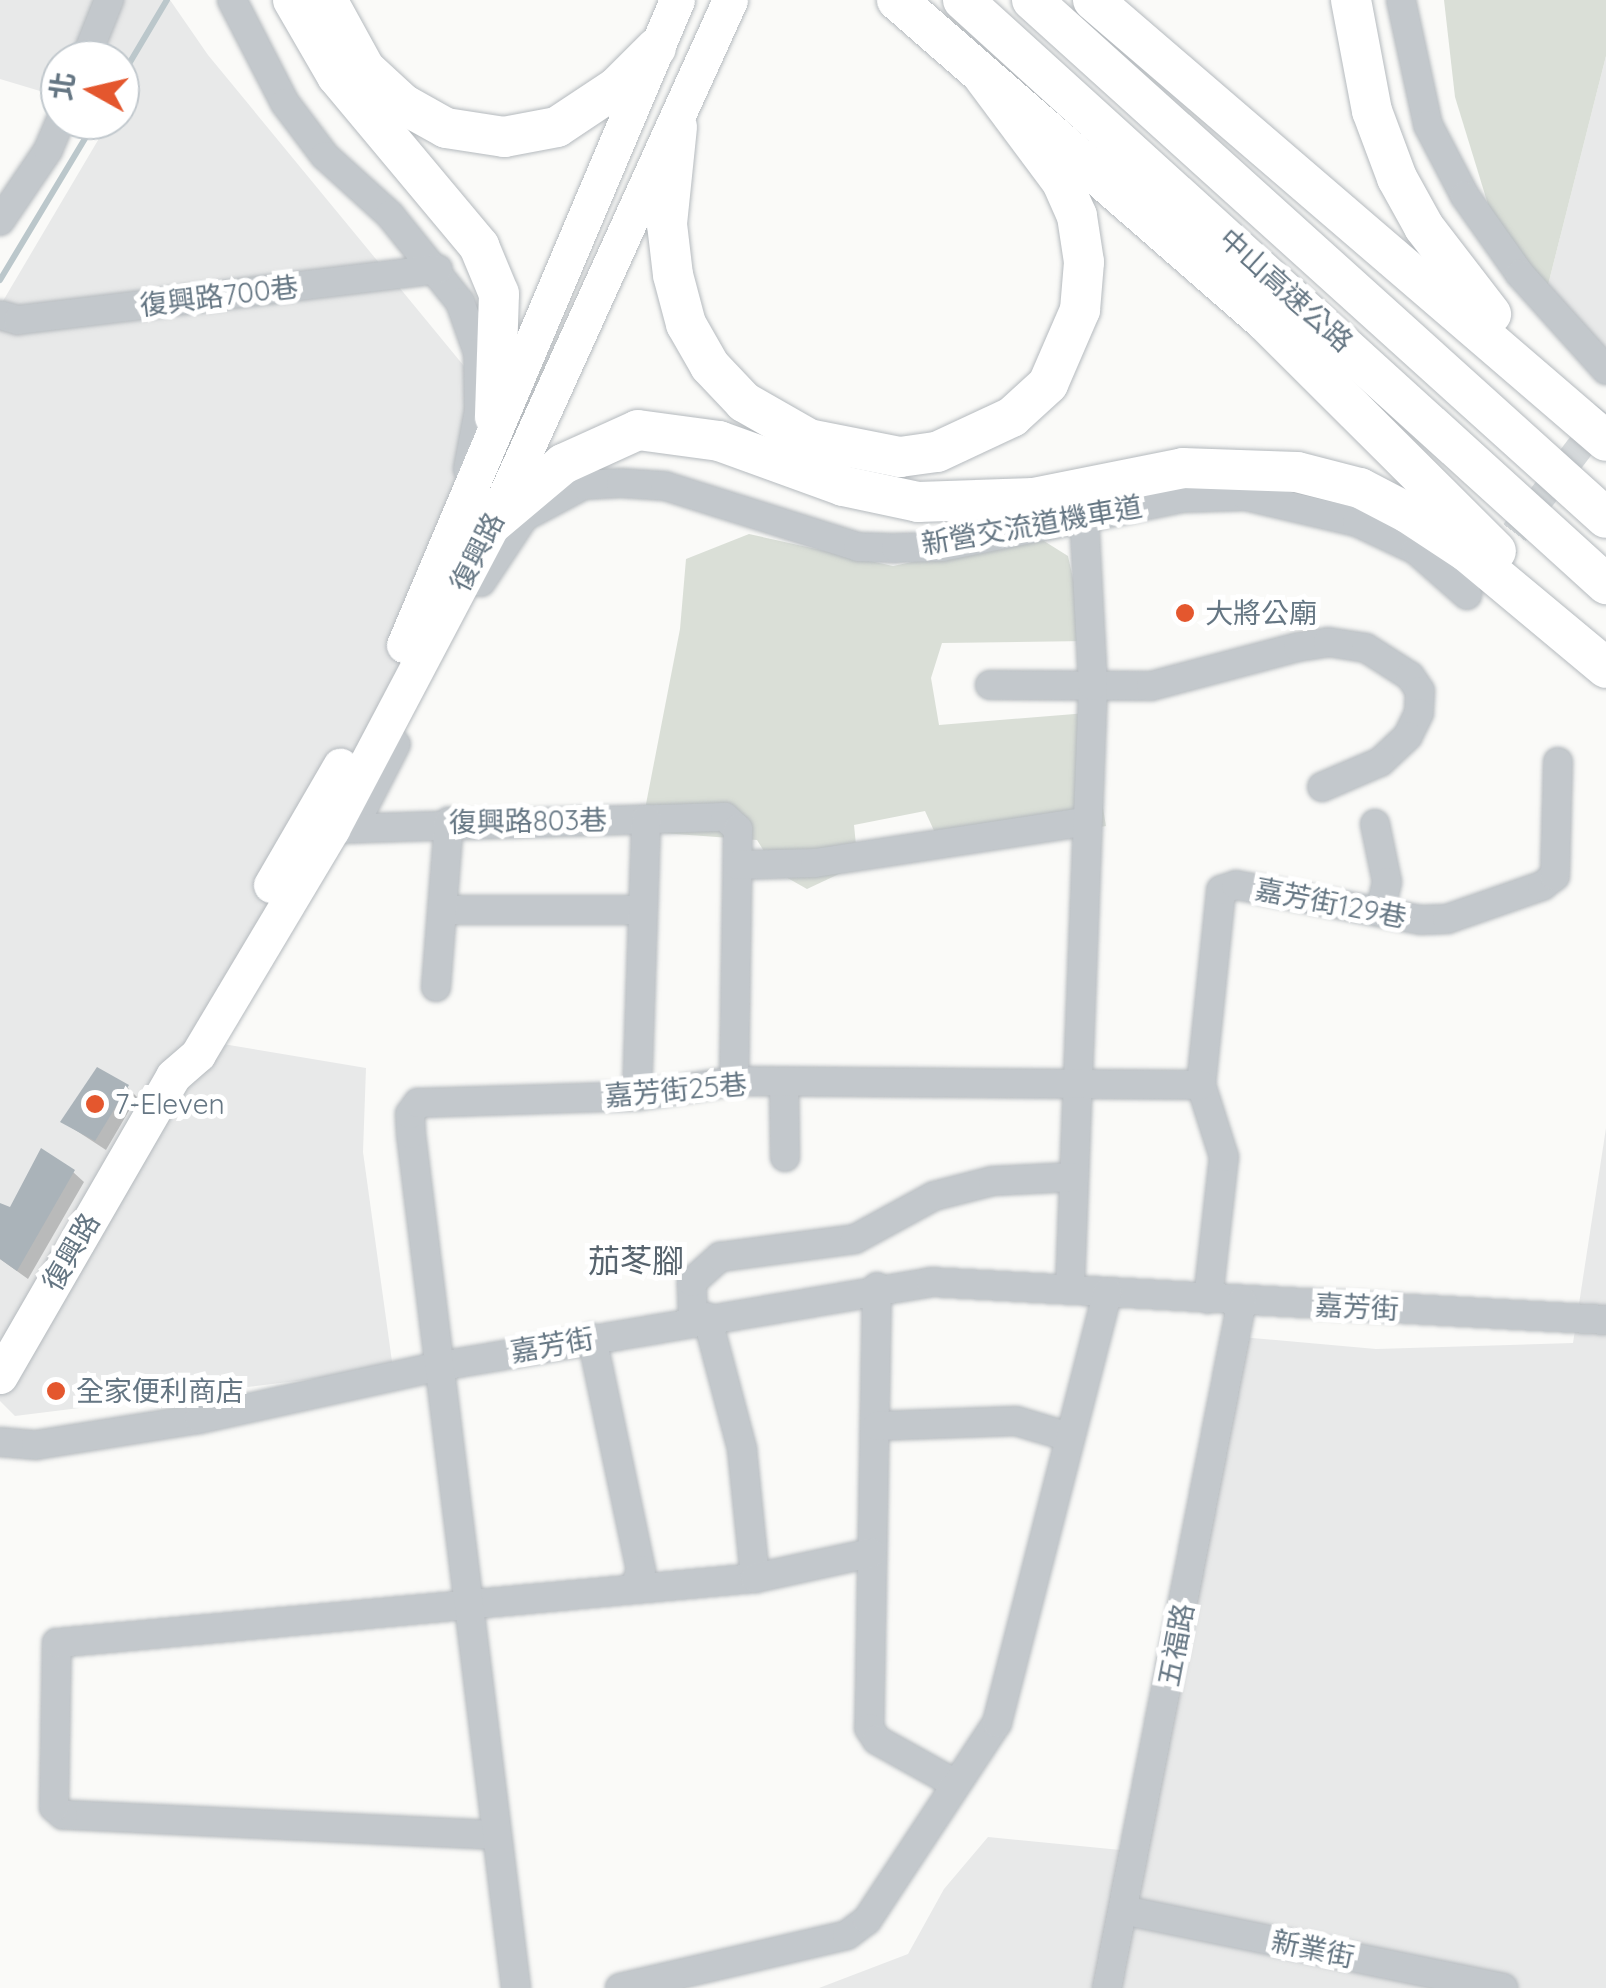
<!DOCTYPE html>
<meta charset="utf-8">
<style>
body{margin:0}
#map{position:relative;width:1606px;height:1988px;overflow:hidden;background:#fafaf8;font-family:Quicksand,"Noto Sans TC",sans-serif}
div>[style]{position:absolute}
.built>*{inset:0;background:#e8e9e9}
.green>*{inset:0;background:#dadfd7}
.shadow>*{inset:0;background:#0003}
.stream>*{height:6px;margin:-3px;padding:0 3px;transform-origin:3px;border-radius:3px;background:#bbc7cb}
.building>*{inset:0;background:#aab3b9}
.minor-tunnel>*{height:28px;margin-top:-14px;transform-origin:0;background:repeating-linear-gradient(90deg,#d5d9db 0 28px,transparent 0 42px)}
.roads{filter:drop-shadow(0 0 2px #b5babe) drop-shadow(0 0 2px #b5babe)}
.minor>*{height:28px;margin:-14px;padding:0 14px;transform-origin:14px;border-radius:14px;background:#c3c8cc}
.major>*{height:35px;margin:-17.5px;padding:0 17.5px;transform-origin:17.5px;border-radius:17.5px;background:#fff}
.highway>*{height:40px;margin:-20px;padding:0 20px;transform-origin:20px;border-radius:20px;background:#fff}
.dots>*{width:28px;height:28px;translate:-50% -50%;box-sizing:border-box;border:5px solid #fff;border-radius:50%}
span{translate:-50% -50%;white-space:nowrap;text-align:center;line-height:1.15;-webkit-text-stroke:10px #fff;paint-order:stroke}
.street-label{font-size:28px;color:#657683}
.poi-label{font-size:28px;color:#657683}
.left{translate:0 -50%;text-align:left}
.quarter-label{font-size:32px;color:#57646e}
.north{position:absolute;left:40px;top:40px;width:100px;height:100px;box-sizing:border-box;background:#fff;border:2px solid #c1c8cd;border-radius:50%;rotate:278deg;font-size:28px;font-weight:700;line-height:40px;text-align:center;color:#657683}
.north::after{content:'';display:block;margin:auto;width:35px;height:45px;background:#e4572e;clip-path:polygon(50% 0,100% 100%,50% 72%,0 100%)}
</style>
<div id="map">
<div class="built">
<i style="clip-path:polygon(0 0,170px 0,208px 55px,515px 428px,419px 642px,205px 1041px,366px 1068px,363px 1152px,393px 1369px,15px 1416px,0 1401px,0 306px,104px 130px,96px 120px,120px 120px,120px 60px,60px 60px,60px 97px,0 79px)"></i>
<i style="clip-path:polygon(1606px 56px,1606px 354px,1547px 289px)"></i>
<i style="clip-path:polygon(1606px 1128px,1606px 1988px,819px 1988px,908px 1954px,944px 1889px,988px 1837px,1131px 1851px,1241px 1337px,1376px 1349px,1573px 1343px)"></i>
</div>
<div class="green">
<i style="clip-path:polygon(1444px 0,1606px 0,1606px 56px,1547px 289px,1490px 211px,1455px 97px)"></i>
<i style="clip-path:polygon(749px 534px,893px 566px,1036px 536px,1068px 556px,1087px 641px,942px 643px,931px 678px,939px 725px,1087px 713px,1106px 826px,946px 857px,925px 811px,854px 825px,858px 865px,807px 889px,777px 872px,757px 840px,649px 832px,646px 804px,680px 629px,686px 559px)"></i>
</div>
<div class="shadow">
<i style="clip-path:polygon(127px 1087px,137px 1097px,106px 1150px,63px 1122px)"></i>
<i style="clip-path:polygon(73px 1172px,84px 1182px,28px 1279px,0 1259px,0 1206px,11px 1210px)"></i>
</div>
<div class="stream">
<i style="left:120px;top:79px;width:92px;rotate:-59.3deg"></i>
<i style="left:0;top:280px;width:187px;rotate:-59deg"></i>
</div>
<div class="building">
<i style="clip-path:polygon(97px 1067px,129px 1085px,95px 1141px,60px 1122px)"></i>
<i style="clip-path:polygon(41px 1148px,75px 1170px,17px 1271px,0 1259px,0 1203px,10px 1207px)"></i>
</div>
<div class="minor-tunnel">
<i style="left:1489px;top:566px;width:193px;rotate:-52.6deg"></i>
</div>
<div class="roads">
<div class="minor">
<i style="left:232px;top:0;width:116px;rotate:62.8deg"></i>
<i style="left:285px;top:103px;width:66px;rotate:53deg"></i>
<i style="left:325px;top:156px;width:88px;rotate:42.2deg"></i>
<i style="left:390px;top:215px;width:112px;rotate:51.2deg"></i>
<i style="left:460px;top:302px;width:54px;rotate:70.6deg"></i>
<i style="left:478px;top:353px;width:57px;rotate:89deg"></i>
<i style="left:479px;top:410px;width:60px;rotate:100.6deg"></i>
<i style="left:1401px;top:0;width:128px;rotate:77.8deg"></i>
<i style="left:1428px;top:125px;width:80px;rotate:62.5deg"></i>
<i style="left:1465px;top:196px;width:95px;rotate:54.8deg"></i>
<i style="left:1520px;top:274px;width:129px;rotate:48.1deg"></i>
<i style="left:85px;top:60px;width:65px;rotate:-68.2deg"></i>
<i style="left:0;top:221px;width:86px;rotate:-55.9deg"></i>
<i style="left:48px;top:150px;width:33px;rotate:-67deg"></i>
<i style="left:0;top:315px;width:19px;rotate:16deg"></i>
<i style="left:18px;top:320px;width:423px;rotate:-6.9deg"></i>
<i style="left:481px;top:582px;width:78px;rotate:-56.5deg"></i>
<i style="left:524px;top:517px;width:68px;rotate:-28.1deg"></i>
<i style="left:584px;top:485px;width:37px;rotate:-3deg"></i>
<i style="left:621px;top:483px;width:44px;rotate:3.9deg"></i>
<i style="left:665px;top:486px;width:202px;rotate:17.5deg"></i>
<i style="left:858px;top:547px;width:38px;rotate:2deg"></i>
<i style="left:896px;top:548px;width:46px;rotate:-1.2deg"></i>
<i style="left:942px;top:547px;width:245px;rotate:-11.5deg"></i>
<i style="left:1182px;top:498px;width:64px;rotate:-1.8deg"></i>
<i style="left:1246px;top:496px;width:114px;rotate:13.2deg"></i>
<i style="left:1357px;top:522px;width:65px;rotate:25.4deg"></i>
<i style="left:1416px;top:550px;width:68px;rotate:41.4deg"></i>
<i style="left:990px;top:685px;width:161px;rotate:0.4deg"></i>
<i style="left:1151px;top:686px;width:152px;rotate:-14.9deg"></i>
<i style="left:1298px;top:647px;width:30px;rotate:-9deg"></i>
<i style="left:1328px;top:642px;width:38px;rotate:9deg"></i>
<i style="left:1366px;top:648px;width:52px;rotate:32.5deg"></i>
<i style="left:1410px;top:676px;width:18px;rotate:56deg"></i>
<i style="left:1420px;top:691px;width:22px;rotate:93deg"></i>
<i style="left:1419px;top:713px;width:25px;rotate:116deg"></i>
<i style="left:1408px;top:736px;width:38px;rotate:137deg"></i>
<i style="left:1380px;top:762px;width:63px;rotate:156.7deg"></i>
<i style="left:1375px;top:824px;width:59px;rotate:78.3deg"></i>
<i style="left:1387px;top:882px;width:31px;rotate:103deg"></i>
<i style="left:353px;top:828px;width:94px;rotate:-62.9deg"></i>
<i style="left:339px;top:829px;width:386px;rotate:-1.8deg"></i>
<i style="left:725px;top:817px;width:18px;rotate:43deg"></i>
<i style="left:738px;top:829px;width:252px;rotate:90.9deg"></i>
<i style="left:738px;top:865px;width:77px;rotate:-1.5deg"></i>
<i style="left:815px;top:863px;width:271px;rotate:-8.7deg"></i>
<i style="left:442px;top:910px;width:199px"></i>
<i style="left:436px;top:987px;width:166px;rotate:-85.5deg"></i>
<i style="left:784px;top:1082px;width:75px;rotate:89.2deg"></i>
<i style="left:637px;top:1096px;width:277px;rotate:-88.1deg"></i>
<i style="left:1070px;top:1286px;width:600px;rotate:-87.8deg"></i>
<i style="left:1093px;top:686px;width:169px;rotate:-93deg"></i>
<i style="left:877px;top:1287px;width:441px;rotate:91deg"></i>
<i style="left:869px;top:1728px;width:14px;rotate:56deg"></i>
<i style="left:877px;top:1740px;width:88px;rotate:29.2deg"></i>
<i style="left:1208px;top:1299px;width:143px;rotate:-83.6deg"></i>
<i style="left:1224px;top:1157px;width:76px;rotate:-107.7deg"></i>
<i style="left:1201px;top:1085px;width:196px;rotate:-84.1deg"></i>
<i style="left:1221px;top:890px;width:16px;rotate:-18deg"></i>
<i style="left:1236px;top:885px;width:188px;rotate:10.7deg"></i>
<i style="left:1421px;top:920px;width:26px;rotate:-2deg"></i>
<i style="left:1447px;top:919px;width:101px;rotate:-19.2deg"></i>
<i style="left:1542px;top:886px;width:16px;rotate:-38deg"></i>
<i style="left:1555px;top:876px;width:114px;rotate:-88.5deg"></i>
<i style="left:707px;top:1317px;width:137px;rotate:75.1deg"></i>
<i style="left:742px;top:1449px;width:130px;rotate:84.2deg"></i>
<i style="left:693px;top:1319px;width:37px;rotate:-92deg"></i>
<i style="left:692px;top:1282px;width:38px;rotate:-42deg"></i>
<i style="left:720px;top:1257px;width:136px;rotate:-7.6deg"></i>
<i style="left:855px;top:1239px;width:90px;rotate:-28.6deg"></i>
<i style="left:934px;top:1196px;width:61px;rotate:-14.3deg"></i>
<i style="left:993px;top:1181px;width:79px;rotate:-2.9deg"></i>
<i style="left:592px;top:1338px;width:237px;rotate:78.1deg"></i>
<i style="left:641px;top:1570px;width:20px;rotate:110deg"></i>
<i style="left:877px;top:1426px;width:139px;rotate:-2.1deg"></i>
<i style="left:1016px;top:1421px;width:52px;rotate:16.7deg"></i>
<i style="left:0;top:1442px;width:36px;rotate:5deg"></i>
<i style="left:36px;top:1445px;width:165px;rotate:-9.1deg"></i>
<i style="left:199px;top:1419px;width:248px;rotate:-12.4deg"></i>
<i style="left:441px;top:1366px;width:497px;rotate:-9.7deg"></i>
<i style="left:931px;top:1282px;width:676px;rotate:3.22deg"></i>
<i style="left:495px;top:1835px;width:432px;rotate:-177.3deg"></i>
<i style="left:63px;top:1815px;width:12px;rotate:-138deg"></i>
<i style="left:54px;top:1807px;width:164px;rotate:-89deg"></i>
<i style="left:57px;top:1643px;width:701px;rotate:-5.32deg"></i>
<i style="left:755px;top:1578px;width:119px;rotate:-12.2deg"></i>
<i style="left:1123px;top:1910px;width:388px;rotate:11.6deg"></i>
<i style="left:516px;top:1988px;width:860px;rotate:-97.01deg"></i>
<i style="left:411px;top:1134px;width:20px;rotate:-93deg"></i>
<i style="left:410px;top:1114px;width:14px;rotate:-54deg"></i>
<i style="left:418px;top:1103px;width:219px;rotate:-1.8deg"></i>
<i style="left:637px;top:1096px;width:98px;rotate:-8.8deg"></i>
<i style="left:734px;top:1081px;width:467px;rotate:0.5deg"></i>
<i style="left:620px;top:1988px;width:233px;rotate:-13.1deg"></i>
<i style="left:847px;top:1935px;width:25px;rotate:-37deg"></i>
<i style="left:867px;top:1920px;width:236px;rotate:-56.6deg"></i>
<i style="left:997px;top:1723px;width:445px;rotate:-75.6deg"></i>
<i style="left:1107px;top:1988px;width:700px;rotate:-78.88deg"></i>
</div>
<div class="major">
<i style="left:404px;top:645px;width:700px;rotate:-67.06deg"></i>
<i style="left:271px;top:885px;width:138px;rotate:-59.9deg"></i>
<i style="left:0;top:1376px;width:346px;rotate:-60deg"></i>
<i style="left:173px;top:1076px;width:33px;rotate:-41deg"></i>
<i style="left:198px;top:1054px;width:262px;rotate:-59.2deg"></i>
<i style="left:332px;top:829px;width:346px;rotate:-62.2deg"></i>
<i style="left:493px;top:523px;width:574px;rotate:-65.62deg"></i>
</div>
<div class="highway">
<i style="left:293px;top:0;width:88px;rotate:59.9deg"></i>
<i style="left:337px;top:76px;width:222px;rotate:50.1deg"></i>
<i style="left:479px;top:246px;width:52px;rotate:67.4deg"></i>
<i style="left:499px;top:294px;width:123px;rotate:91.9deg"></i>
<i style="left:327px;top:0;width:79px;rotate:61.2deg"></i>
<i style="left:365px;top:69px;width:52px;rotate:42.6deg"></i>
<i style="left:403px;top:104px;width:49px;rotate:29.2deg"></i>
<i style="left:446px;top:128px;width:59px;rotate:8.8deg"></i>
<i style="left:504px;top:137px;width:54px;rotate:-10.7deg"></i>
<i style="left:557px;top:127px;width:72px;rotate:-33.7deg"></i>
<i style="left:617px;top:87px;width:55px;rotate:-45deg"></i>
<i style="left:897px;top:0;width:488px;rotate:41.1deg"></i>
<i style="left:1265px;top:321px;width:326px;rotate:44.9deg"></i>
<i style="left:963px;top:0;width:869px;rotate:42.25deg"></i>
<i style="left:1032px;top:0;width:773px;rotate:42.06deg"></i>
<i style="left:1093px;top:0;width:676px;rotate:40.68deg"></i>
<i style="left:1351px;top:0;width:113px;rotate:79.3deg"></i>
<i style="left:1372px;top:111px;width:72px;rotate:69.5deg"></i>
<i style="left:1397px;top:178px;width:56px;rotate:61.1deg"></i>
<i style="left:1424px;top:227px;width:110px;rotate:52.4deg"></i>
<i style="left:677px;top:127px;width:98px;rotate:95.9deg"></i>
<i style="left:667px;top:224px;width:51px;rotate:83.3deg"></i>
<i style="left:673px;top:275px;width:51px;rotate:75.1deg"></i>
<i style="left:686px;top:324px;width:48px;rotate:60.3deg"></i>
<i style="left:710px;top:366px;width:50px;rotate:46.6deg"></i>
<i style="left:744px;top:402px;width:75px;rotate:29.6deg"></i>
<i style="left:809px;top:439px;width:93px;rotate:11.2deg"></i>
<i style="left:900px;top:457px;width:37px;rotate:-8deg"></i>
<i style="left:937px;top:452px;width:83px;rotate:-25deg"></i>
<i style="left:1012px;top:417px;width:49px;rotate:-42.5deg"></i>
<i style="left:1048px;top:384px;width:81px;rotate:-66.6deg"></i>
<i style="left:1080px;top:310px;width:48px;rotate:-85.2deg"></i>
<i style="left:1084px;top:262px;width:47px;rotate:-98.7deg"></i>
<i style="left:1077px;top:216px;width:37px;rotate:-114deg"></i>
<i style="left:1062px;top:182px;width:132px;rotate:-126.7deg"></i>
<i style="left:493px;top:523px;width:92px;rotate:-40.1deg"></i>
<i style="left:563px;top:464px;width:82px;rotate:-24.4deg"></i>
<i style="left:638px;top:430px;width:82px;rotate:7.7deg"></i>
<i style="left:719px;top:441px;width:132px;rotate:19.9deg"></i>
<i style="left:843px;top:486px;width:77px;rotate:12deg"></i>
<i style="left:918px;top:502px;width:115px;rotate:-2deg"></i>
<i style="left:1033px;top:498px;width:153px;rotate:-11.3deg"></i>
<i style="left:1183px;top:468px;width:114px;rotate:2deg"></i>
<i style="left:1297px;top:472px;width:65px;rotate:14.3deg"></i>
<i style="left:1360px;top:488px;width:54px;rotate:27.5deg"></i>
<i style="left:1408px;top:513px;width:71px;rotate:33.5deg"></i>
<i style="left:1467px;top:552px;width:181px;rotate:39.8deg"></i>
</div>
</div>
<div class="dots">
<i style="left:1185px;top:613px;background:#e4572e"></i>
<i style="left:95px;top:1104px;background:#e4572e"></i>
<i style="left:56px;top:1391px;background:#e4572e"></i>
</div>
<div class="street-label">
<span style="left:1286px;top:290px;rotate:42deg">中山高速公路</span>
<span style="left:219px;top:296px;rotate:-7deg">復興路700巷</span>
<span style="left:1032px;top:525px;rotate:-10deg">新營交流道機車道</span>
<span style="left:477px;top:552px;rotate:-63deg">復興路</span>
<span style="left:528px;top:821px;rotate:-1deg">復興路803巷</span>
<span style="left:1331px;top:903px;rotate:11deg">嘉芳街129巷</span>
<span style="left:676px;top:1090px;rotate:-5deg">嘉芳街25巷</span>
<span style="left:71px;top:1252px;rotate:-60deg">復興路</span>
<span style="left:1357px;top:1307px;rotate:3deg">嘉芳街</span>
<span style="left:552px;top:1345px;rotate:-10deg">嘉芳街</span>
<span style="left:1176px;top:1645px;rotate:-79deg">五福路</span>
<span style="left:1313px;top:1949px;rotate:12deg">新業街</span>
</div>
<div class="poi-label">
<span class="left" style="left:1205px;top:613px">大將公廟</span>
<span class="left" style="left:115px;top:1104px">7-Eleven</span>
<span class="left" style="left:76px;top:1391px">全家便利商店</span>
</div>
<div class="quarter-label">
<span style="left:636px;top:1260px">茄苳腳</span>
</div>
<div class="north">北</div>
</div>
